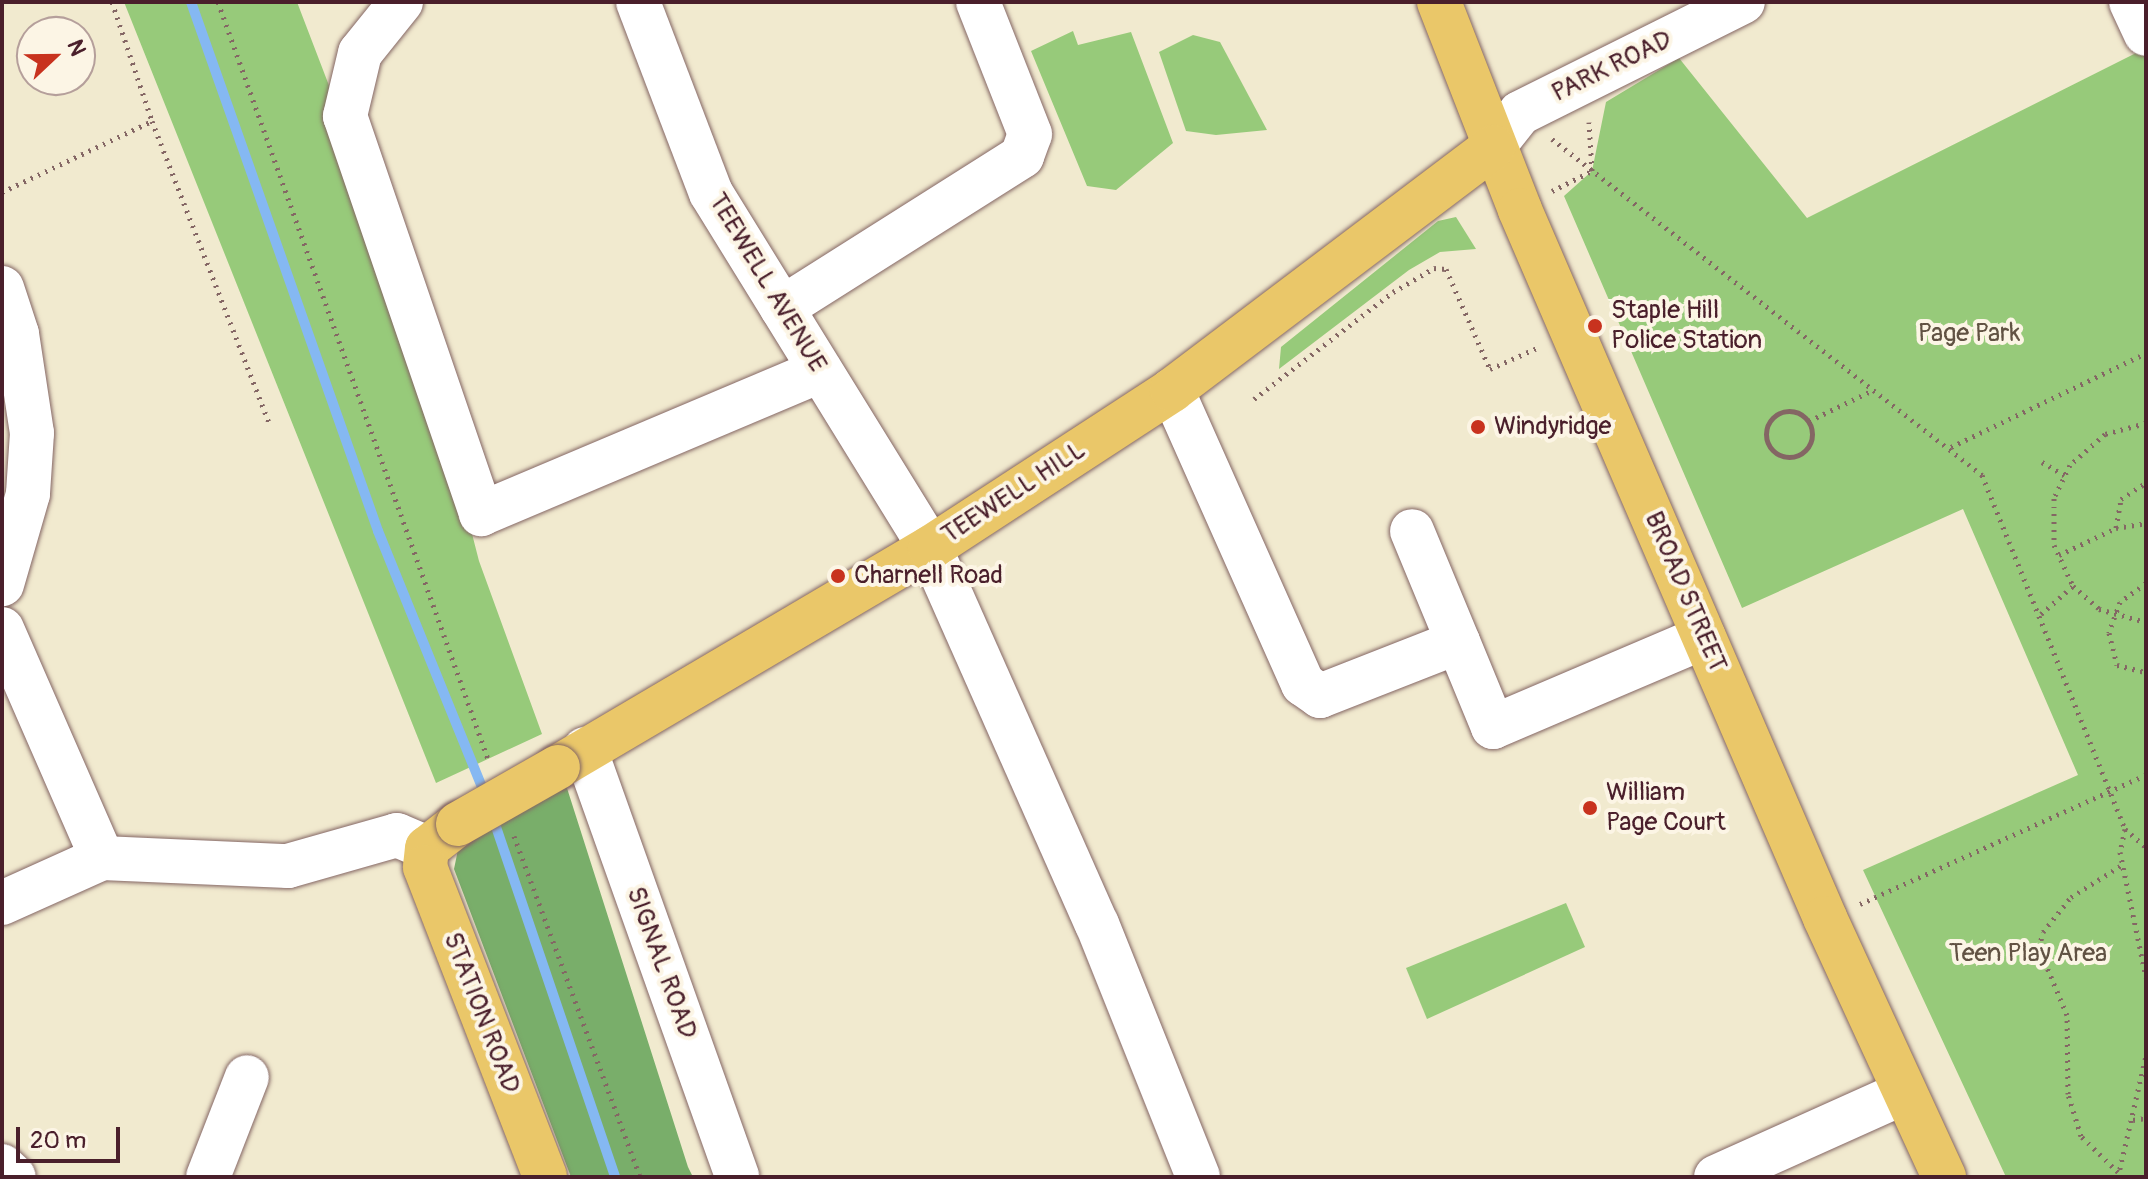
<!DOCTYPE html>
<style>
body{margin:0}
#map{position:relative;width:2148px;height:1179px;overflow:hidden;background:#f1eacf;font-family:Pangolin,sans-serif}
div>[style]{position:absolute}
.green>*{inset:0;background:#97ca7a}
.forest>*{inset:0;background:#79ae6a}
.stream>*{height:10px;margin:-5px;padding:0 5px;transform-origin:5px;border-radius:5px;background:#85b8f2}
.path>*{height:5px;margin-top:-2.5px;transform-origin:0;background:repeating-linear-gradient(90deg,#846664 0 2px,transparent 0 8px)}
.path>.ring{margin:-2.5px;padding:0;box-sizing:content-box;background:none;border:5px solid #846664;border-radius:50%}
.roads{filter:drop-shadow(0 0 2px #846664) drop-shadow(0 0 2px #846664)}
.minor>*{height:44px;margin:-22px;padding:0 22px;transform-origin:22px;border-radius:22px;background:#fff}
.major>*{height:44px;margin:-22px;padding:0 22px;transform-origin:22px;border-radius:22px;background:#eac769}
.bridges{filter:drop-shadow(0 0 2px #846664) drop-shadow(0 0 2px #846664)}
.major-bridge>*{height:44px;margin:-22px;padding:0 22px;transform-origin:22px;border-radius:22px;background:#eac769}
.dots>*{width:22px;height:22px;translate:-50% -50%;box-sizing:border-box;border:4px solid #fcf5e5;border-radius:50%}
span{translate:-50% -50%;white-space:nowrap;text-align:center;line-height:1.15;-webkit-text-stroke:8px #fcf5e5;paint-order:stroke}
.street-label{font-size:26px;color:#4a1f2b}
.poi-label{font-size:26px;color:#4a1f2b}
.left{translate:0 -50%;text-align:left}
.park-label{font-size:26px;color:#615243}
.frame{position:absolute;inset:0;border:4px solid #4a1f2b;pointer-events:none}
.north{position:absolute;left:16px;top:16px;width:80px;height:80px;box-sizing:border-box;background:#fcf5e5;border:2px solid #b59f9b;border-radius:50%;rotate:68deg;font-size:22px;font-weight:700;line-height:32px;text-align:center;color:#4a1f2b}
.north::after{content:'';display:block;margin:auto;width:28px;height:36px;background:#c8321e;clip-path:polygon(50% 0,100% 100%,50% 72%,0 100%)}
.scale{position:absolute;left:16px;top:1127px;width:104px;height:36px;box-sizing:border-box;border:4px solid #4a1f2b;border-top:0;padding-left:10px;font-size:24px;line-height:28px;white-space:nowrap;color:#4a1f2b;-webkit-text-stroke:6px #fcf5e5;paint-order:stroke}
</style>
<div id="map">
<div class="green">
<i style="clip-path:polygon(124px 2px,297px 2px,374px 203px,432px 378px,479px 561px,542px 734px,436px 783px)"></i>
<i style="clip-path:polygon(2146px 2px,2146px 1177px,2006px 1177px,1863px 870px,2078px 775px,1963px 509px,1742px 608px,1564px 196px,1592px 171px,1606px 102px,1679px 58px,1807px 218px,2142px 50px)"></i>
<i style="clip-path:polygon(1073px 31px,1078px 45px,1131px 32px,1173px 143px,1116px 190px,1087px 186px,1031px 51px)"></i>
<i style="clip-path:polygon(1193px 35px,1220px 42px,1267px 130px,1216px 135px,1186px 131px,1159px 52px)"></i>
<i style="clip-path:polygon(1456px 217px,1476px 249px,1440px 252px,1409px 270px,1279px 369px,1281px 347px,1438px 221px)"></i>
<i style="clip-path:polygon(1566px 903px,1585px 947px,1427px 1019px,1406px 968px)"></i>
</div>
<div class="forest">
<i style="clip-path:polygon(566px 785px,688px 1167px,693px 1177px,571px 1177px,454px 869px,460px 840px)"></i>
</div>
<div class="stream">
<i style="left:191px;top:2px;width:561px;rotate:70.53deg"></i>
<i style="left:378px;top:531px;width:285px;rotate:67.9deg"></i>
<i style="left:493px;top:818px;width:379px;rotate:71.2deg"></i>
</div>
<div class="path">
<i style="left:112px;top:2px;width:126px;rotate:71.4deg"></i>
<i style="left:218px;top:2px;width:807px;rotate:70.37deg"></i>
<i style="left:1552px;top:139px;width:546px;rotate:38deg"></i>
<i style="left:1982px;top:475px;width:382px;rotate:68deg"></i>
<i style="left:2125px;top:829px;width:28px;rotate:41deg"></i>
<i style="left:1552px;top:191px;width:45px;rotate:-26.6deg"></i>
<i style="left:1592px;top:171px;width:49px;rotate:-93.5deg"></i>
<i style="left:2px;top:192px;width:166px;rotate:-25.3deg"></i>
<i style="left:152px;top:121px;width:323px;rotate:68.8deg"></i>
<i style="left:1254px;top:399px;width:175px;rotate:-37.6deg"></i>
<i style="left:1393px;top:292px;width:48px;rotate:-30.3deg"></i>
<i style="left:1434px;top:268px;width:12px;rotate:5deg"></i>
<i style="left:1446px;top:269px;width:109px;rotate:66.3deg"></i>
<i style="left:1490px;top:369px;width:51px;rotate:-24.1deg"></i>
<i class="ring" style="left:1766px;top:411px;width:41px;height:41px"></i>
<i style="left:1809px;top:421px;width:69px;rotate:-25.8deg"></i>
<i style="left:2146px;top:423px;width:42px;rotate:165deg"></i>
<i style="left:2105px;top:434px;width:47px;rotate:138.5deg"></i>
<i style="left:2070px;top:465px;width:37px;rotate:116deg"></i>
<i style="left:2054px;top:498px;width:47px;rotate:90deg"></i>
<i style="left:2054px;top:545px;width:45px;rotate:65.1deg"></i>
<i style="left:2073px;top:586px;width:35px;rotate:41deg"></i>
<i style="left:2099px;top:609px;width:49px;rotate:15.5deg"></i>
<i style="left:1951px;top:447px;width:216px;rotate:-25.7deg"></i>
<i style="left:2042px;top:462px;width:26px;rotate:31deg"></i>
<i style="left:2116px;top:528px;width:29px;rotate:-80deg"></i>
<i style="left:2121px;top:499px;width:30px;rotate:-33deg"></i>
<i style="left:2059px;top:555px;width:63px;rotate:-25.3deg"></i>
<i style="left:2116px;top:528px;width:30px;rotate:-9deg"></i>
<i style="left:2146px;top:583px;width:32px;rotate:144deg"></i>
<i style="left:2120px;top:602px;width:33px;rotate:110deg"></i>
<i style="left:2109px;top:633px;width:33px;rotate:76deg"></i>
<i style="left:2117px;top:665px;width:30px;rotate:14deg"></i>
<i style="left:2041px;top:614px;width:43px;rotate:-41.2deg"></i>
<i style="left:2125px;top:829px;width:24px;rotate:102deg"></i>
<i style="left:2120px;top:852px;width:128px;rotate:78.3deg"></i>
<i style="left:514px;top:836px;width:364px;rotate:69.7deg"></i>
<i style="left:1860px;top:904px;width:314px;rotate:-24.3deg"></i>
<i style="left:2133px;top:1120px;width:13px;rotate:-9deg"></i>
<i style="left:2118px;top:1172px;width:52px;rotate:-135.8deg"></i>
<i style="left:2081px;top:1136px;width:44px;rotate:-107.2deg"></i>
<i style="left:2068px;top:1094px;width:79px;rotate:-90.7deg"></i>
<i style="left:2067px;top:1015px;width:73px;rotate:-112.7deg"></i>
<i style="left:2039px;top:948px;width:16px;rotate:-76deg"></i>
<i style="left:2043px;top:932px;width:45px;rotate:-51.3deg"></i>
<i style="left:2071px;top:897px;width:60px;rotate:-32.1deg"></i>
<i style="left:2118px;top:1177px;width:124px;rotate:-77deg"></i>
</div>
<div class="roads">
<div class="minor">
<i style="left:401px;top:2px;width:65px;rotate:128.8deg"></i>
<i style="left:360px;top:53px;width:65px;rotate:103.4deg"></i>
<i style="left:345px;top:116px;width:421px;rotate:71.1deg"></i>
<i style="left:481px;top:514px;width:368px;rotate:-22.9deg"></i>
<i style="left:638px;top:2px;width:204px;rotate:69.1deg"></i>
<i style="left:711px;top:193px;width:417px;rotate:58.3deg"></i>
<i style="left:930px;top:548px;width:411px;rotate:66.1deg"></i>
<i style="left:1097px;top:924px;width:272px;rotate:68.2deg"></i>
<i style="left:2131px;top:2px;width:35px;rotate:65deg"></i>
<i style="left:1493px;top:147px;width:43px;rotate:-51.5deg"></i>
<i style="left:1520px;top:113px;width:249px;rotate:-26.5deg"></i>
<i style="left:2px;top:288px;width:48px;rotate:71.9deg"></i>
<i style="left:17px;top:334px;width:100px;rotate:81.4deg"></i>
<i style="left:32px;top:433px;width:61px;rotate:93.8deg"></i>
<i style="left:28px;top:494px;width:94px;rotate:106.1deg"></i>
<i style="left:782px;top:308px;width:284px;rotate:-32.3deg"></i>
<i style="left:1022px;top:156px;width:23px;rotate:-70deg"></i>
<i style="left:1030px;top:134px;width:142px;rotate:-111.5deg"></i>
<i style="left:1172px;top:390px;width:322px;rotate:66deg"></i>
<i style="left:1303px;top:684px;width:21px;rotate:35deg"></i>
<i style="left:1320px;top:696px;width:148px;rotate:-21.4deg"></i>
<i style="left:1458px;top:642px;width:120px;rotate:-112.5deg"></i>
<i style="left:2px;top:629px;width:250px;rotate:66.4deg"></i>
<i style="left:1458px;top:642px;width:92px;rotate:67.6deg"></i>
<i style="left:1493px;top:727px;width:229px;rotate:-23.1deg"></i>
<i style="left:585px;top:749px;width:454px;rotate:70.4deg"></i>
<i style="left:2px;top:903px;width:110px;rotate:-24.2deg"></i>
<i style="left:102px;top:858px;width:186px;rotate:2.5deg"></i>
<i style="left:288px;top:866px;width:113px;rotate:-15.9deg"></i>
<i style="left:397px;top:835px;width:33px;rotate:23deg"></i>
<i style="left:2px;top:1166px;width:16px;rotate:43deg"></i>
<i style="left:208px;top:1177px;width:107px;rotate:-68.7deg"></i>
<i style="left:1716px;top:1177px;width:205px;rotate:-24.2deg"></i>
</div>
<div class="major">
<i style="left:1439px;top:2px;width:223px;rotate:68.7deg"></i>
<i style="left:1520px;top:210px;width:771px;rotate:66.69deg"></i>
<i style="left:1825px;top:918px;width:285px;rotate:65.3deg"></i>
<i style="left:558px;top:767px;width:432px;rotate:-30.5deg"></i>
<i style="left:930px;top:548px;width:289px;rotate:-33.1deg"></i>
<i style="left:1172px;top:390px;width:403px;rotate:-37.1deg"></i>
<i style="left:458px;top:824px;width:39px;rotate:142deg"></i>
<i style="left:427px;top:848px;width:19px;rotate:96deg"></i>
<i style="left:425px;top:867px;width:332px;rotate:68.8deg"></i>
</div>
</div>
<div class="bridges">
<div class="major-bridge">
<i style="left:458px;top:824px;width:115px;rotate:-29.7deg"></i>
</div>
</div>
<div class="dots">
<i style="left:1595px;top:326px;background:#c8321e"></i>
<i style="left:1478px;top:427px;background:#c8321e"></i>
<i style="left:838px;top:576px;background:#c8321e"></i>
<i style="left:1590px;top:808px;background:#c8321e"></i>
</div>
<div class="street-label">
<span style="left:1612px;top:67px;rotate:-26deg">PARK ROAD</span>
<span style="left:767px;top:283px;rotate:59deg">TEEWELL AVENUE</span>
<span style="left:1014px;top:493px;rotate:-33deg">TEEWELL HILL</span>
<span style="left:1685px;top:592px;rotate:67deg">BROAD STREET</span>
<span style="left:661px;top:963px;rotate:70deg">SIGNAL ROAD</span>
<span style="left:481px;top:1013px;rotate:69deg">STATION ROAD</span>
</div>
<div class="poi-label">
<span class="left" style="left:1611px;top:326px">Staple Hill<br>Police Station</span>
<span class="left" style="left:1494px;top:427px">Windyridge</span>
<span class="left" style="left:854px;top:576px">Charnell Road</span>
<span class="left" style="left:1606px;top:808px">William<br>Page Court</span>
</div>
<div class="park-label">
<span style="left:1969px;top:334px">Page Park</span>
<span style="left:2028px;top:954px">Teen Play Area</span>
</div>
<div class="frame"></div>
<div class="north">N</div>
<div class="scale">20 m</div>
</div>
